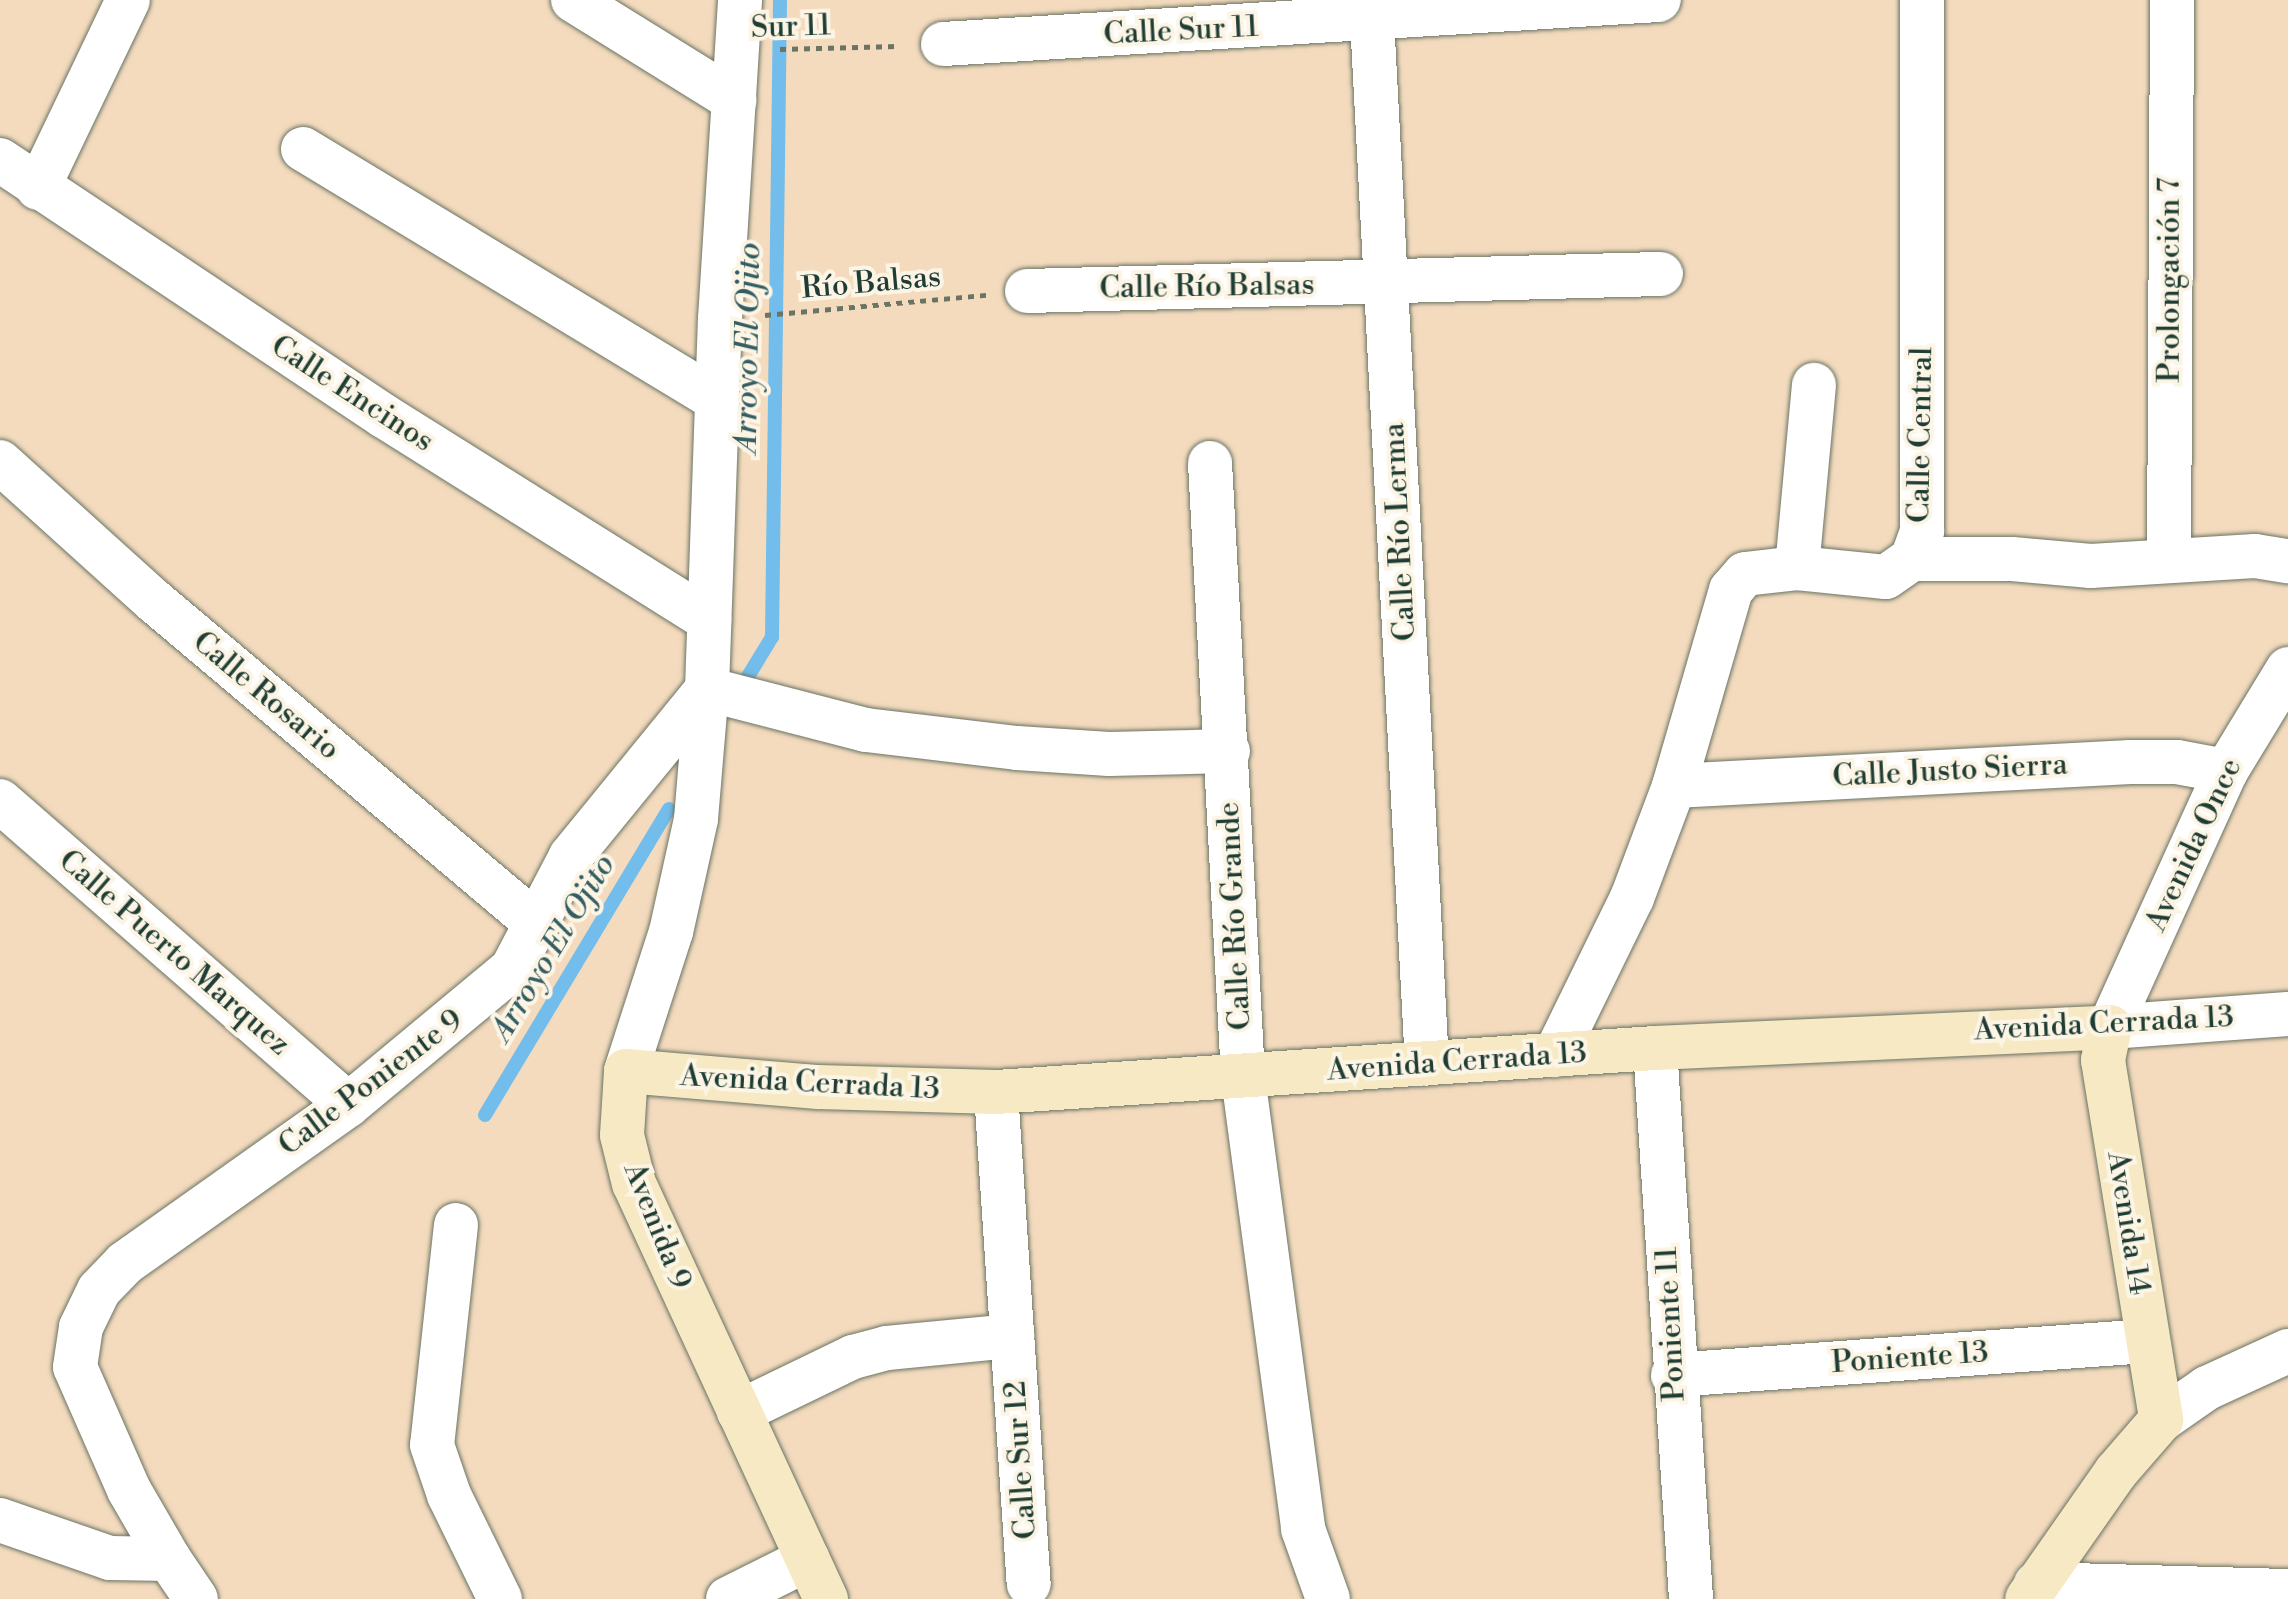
<!DOCTYPE html>
<meta charset="utf-8">
<style>
body{margin:0}
#map{position:relative;width:2288px;height:1599px;overflow:hidden;background:#f4dbbe;font-family:"Libre Bodoni",serif}
div>[style]{position:absolute}
.stream>*{height:14px;margin:-7px;padding:0 7px;transform-origin:7px;border-radius:7px;background:#72bdeb}
.path>*{height:5px;margin-top:-2.5px;transform-origin:0;background:repeating-linear-gradient(90deg,#6a7464 0 6px,transparent 0 12px)}
.roads{filter:drop-shadow(0 0 2px #6a7464) drop-shadow(0 0 2px #6a7464)}
.street>*{height:44px;margin:-22px;padding:0 22px;transform-origin:22px;border-radius:22px;background:#fff}
.secondary>*{height:44px;margin:-22px;padding:0 22px;transform-origin:22px;border-radius:22px;background:#f6e9c3}
span{translate:-50% -50%;white-space:nowrap;text-align:center;line-height:1.15;-webkit-text-stroke:8px #fcf5e5;paint-order:stroke}
.street-label{font-size:30px;color:#1f3d34}
.water-label{font-size:32px;color:#345d62;font-style:italic}
</style>
<div id="map">
<div class="stream">
<i style="left:741px;top:688px;width:60px;rotate:-58.7deg"></i>
<i style="left:772px;top:637px;width:637px;rotate:-89.28deg"></i>
<i style="left:485px;top:1115px;width:357px;rotate:-59deg"></i>
</div>
<div class="path">
<i style="left:780px;top:49px;width:118px;rotate:-1.5deg"></i>
<i style="left:765px;top:315px;width:222px;rotate:-5.2deg"></i>
</div>
<div class="roads">
<div class="street">
<i style="left:573px;top:0;width:190px;rotate:31.8deg"></i>
<i style="left:1371px;top:0;width:1065px;rotate:86.99deg"></i>
<i style="left:943px;top:44px;width:717px;rotate:-3.52deg"></i>
<i style="left:303px;top:149px;width:484px;rotate:31.2deg"></i>
<i style="left:0;top:160px;width:462px;rotate:33.7deg"></i>
<i style="left:384px;top:416px;width:384px;rotate:32.1deg"></i>
<i style="left:38px;top:188px;width:208px;rotate:-64.4deg"></i>
<i style="left:1027px;top:291px;width:634px;rotate:-1.54deg"></i>
<i style="left:0;top:462px;width:207px;rotate:42.1deg"></i>
<i style="left:154px;top:601px;width:501px;rotate:40.14deg"></i>
<i style="left:1210px;top:463px;width:615px;rotate:86.92deg"></i>
<i style="left:1243px;top:1077px;width:456px;rotate:82.4deg"></i>
<i style="left:1303px;top:1529px;width:74px;rotate:70.3deg"></i>
<i style="left:1912px;top:559px;width:100px"></i>
<i style="left:2012px;top:559px;width:79px;rotate:5.1deg"></i>
<i style="left:2091px;top:566px;width:164px;rotate:-3.5deg"></i>
<i style="left:2255px;top:556px;width:33px;rotate:9deg"></i>
<i style="left:2169px;top:560px;width:560px;rotate:-89.69deg"></i>
<i style="left:1797px;top:568px;width:184px;rotate:-84.7deg"></i>
<i style="left:2288px;top:669px;width:119px;rotate:121.3deg"></i>
<i style="left:2226px;top:771px;width:281px;rotate:114.4deg"></i>
<i style="left:2110px;top:1027px;width:178px;rotate:-4.2deg"></i>
<i style="left:1674px;top:786px;width:457px;rotate:-3deg"></i>
<i style="left:2130px;top:762px;width:47px"></i>
<i style="left:2177px;top:762px;width:50px;rotate:10.4deg"></i>
<i style="left:0;top:801px;width:462px;rotate:41.1deg"></i>
<i style="left:1655px;top:1048px;width:552px;rotate:86.26deg"></i>
<i style="left:1555px;top:1055px;width:175px;rotate:-63.9deg"></i>
<i style="left:1632px;top:898px;width:120px;rotate:-69.4deg"></i>
<i style="left:1674px;top:786px;width:204px;rotate:-73.8deg"></i>
<i style="left:1731px;top:590px;width:21px;rotate:-49deg"></i>
<i style="left:1745px;top:574px;width:52px;rotate:-6.6deg"></i>
<i style="left:1797px;top:568px;width:89px;rotate:5.8deg"></i>
<i style="left:1886px;top:577px;width:32px;rotate:-35deg"></i>
<i style="left:1912px;top:559px;width:30px;rotate:-70deg"></i>
<i style="left:1922px;top:531px;width:531px;rotate:-90deg"></i>
<i style="left:626px;top:1071px;width:146px;rotate:-72.1deg"></i>
<i style="left:671px;top:932px;width:116px;rotate:-77.5deg"></i>
<i style="left:696px;top:819px;width:130px;rotate:-85.2deg"></i>
<i style="left:707px;top:689px;width:164px;rotate:14.5deg"></i>
<i style="left:866px;top:730px;width:152px;rotate:6.8deg"></i>
<i style="left:1017px;top:748px;width:92px;rotate:3.7deg"></i>
<i style="left:1109px;top:754px;width:119px;rotate:-1.4deg"></i>
<i style="left:996px;top:1092px;width:493px;rotate:86.2deg"></i>
<i style="left:456px;top:1225px;width:221px;rotate:96.2deg"></i>
<i style="left:432px;top:1445px;width:53px;rotate:71.2deg"></i>
<i style="left:449px;top:1495px;width:116px;rotate:63.9deg"></i>
<i style="left:1673px;top:1375px;width:474px;rotate:-4.1deg"></i>
<i style="left:739px;top:1412px;width:127px;rotate:-25.8deg"></i>
<i style="left:853px;top:1357px;width:35px;rotate:-15deg"></i>
<i style="left:887px;top:1348px;width:126px;rotate:-5.5deg"></i>
<i style="left:2161px;top:1420px;width:56px;rotate:-34.8deg"></i>
<i style="left:2207px;top:1388px;width:89px;rotate:-24.6deg"></i>
<i style="left:0;top:1520px;width:116px;rotate:19.1deg"></i>
<i style="left:110px;top:1558px;width:59px;rotate:1deg"></i>
<i style="left:169px;top:1559px;width:48px;rotate:56deg"></i>
<i style="left:169px;top:1559px;width:80px;rotate:-120.1deg"></i>
<i style="left:129px;top:1490px;width:134px;rotate:-113.7deg"></i>
<i style="left:75px;top:1367px;width:40px;rotate:-81.5deg"></i>
<i style="left:81px;top:1327px;width:41px;rotate:-64.1deg"></i>
<i style="left:99px;top:1290px;width:37px;rotate:-46deg"></i>
<i style="left:125px;top:1263px;width:273px;rotate:-35.3deg"></i>
<i style="left:348px;top:1105px;width:213px;rotate:-39.7deg"></i>
<i style="left:512px;top:969px;width:127px;rotate:-62.4deg"></i>
<i style="left:571px;top:856px;width:215px;rotate:-50.8deg"></i>
<i style="left:707px;top:689px;width:370px;rotate:-88deg"></i>
<i style="left:720px;top:319px;width:320px;rotate:-86.4deg"></i>
<i style="left:2036px;top:1584px;width:252px;rotate:1.6deg"></i>
<i style="left:728px;top:1599px;width:89px;rotate:-26.6deg"></i>
</div>
<div class="secondary">
<i style="left:826px;top:1599px;width:457px;rotate:-114.8deg"></i>
<i style="left:634px;top:1184px;width:50px;rotate:-103.8deg"></i>
<i style="left:622px;top:1135px;width:64px;rotate:-86.4deg"></i>
<i style="left:626px;top:1071px;width:193px;rotate:4.8deg"></i>
<i style="left:818px;top:1087px;width:178px;rotate:1.6deg"></i>
<i style="left:996px;top:1092px;width:660px;rotate:-3.82deg"></i>
<i style="left:1655px;top:1048px;width:455px;rotate:-2.6deg"></i>
<i style="left:2110px;top:1027px;width:34px;rotate:102deg"></i>
<i style="left:2103px;top:1060px;width:365px;rotate:80.8deg"></i>
<i style="left:2161px;top:1420px;width:69px;rotate:130.9deg"></i>
<i style="left:2116px;top:1472px;width:155px;rotate:125deg"></i>
</div>
</div>
<div class="street-label">
<span style="left:791px;top:27px;rotate:-2deg">Sur 11</span>
<span style="left:1181px;top:31px;rotate:-3deg">Calle Sur 11</span>
<span style="left:2170px;top:280px;rotate:-90deg">Prolongación 7</span>
<span style="left:871px;top:283px;rotate:-5deg">Río Balsas</span>
<span style="left:1207px;top:287px;rotate:-1deg">Calle Río Balsas</span>
<span style="left:352px;top:394px;rotate:33deg">Calle Encinos</span>
<span style="left:1921px;top:435px;rotate:-89deg">Calle Central</span>
<span style="left:1400px;top:532px;rotate:-93deg">Calle Río Lerma</span>
<span style="left:266px;top:696px;rotate:40deg">Calle Rosario</span>
<span style="left:1950px;top:771px;rotate:-3deg">Calle Justo Sierra</span>
<span style="left:2194px;top:845px;rotate:-65deg">Avenida Once</span>
<span style="left:1235px;top:916px;rotate:-93deg">Calle Río Grande</span>
<span style="left:174px;top:953px;rotate:41deg">Calle Puerto Marquez</span>
<span style="left:2104px;top:1024px;rotate:-3deg">Avenida Cerrada 13</span>
<span style="left:1457px;top:1062px;rotate:-4deg">Avenida Cerrada 13</span>
<span style="left:371px;top:1083px;rotate:-37deg">Calle Poniente 9</span>
<span style="left:810px;top:1083px;rotate:3deg">Avenida Cerrada 13</span>
<span style="left:2128px;top:1223px;rotate:81deg">Avenida 14</span>
<span style="left:657px;top:1226px;rotate:68deg">Avenida 9</span>
<span style="left:1671px;top:1324px;rotate:-93deg">Poniente 11</span>
<span style="left:1910px;top:1358px;rotate:-4deg">Poniente 13</span>
<span style="left:1021px;top:1460px;rotate:-94deg">Calle Sur 12</span>
</div>
<div class="water-label">
<span style="left:748px;top:348px;rotate:-89deg">Arroyo El Ojito</span>
<span style="left:553px;top:948px;rotate:-59deg">Arroyo El Ojito</span>
</div>
</div>
